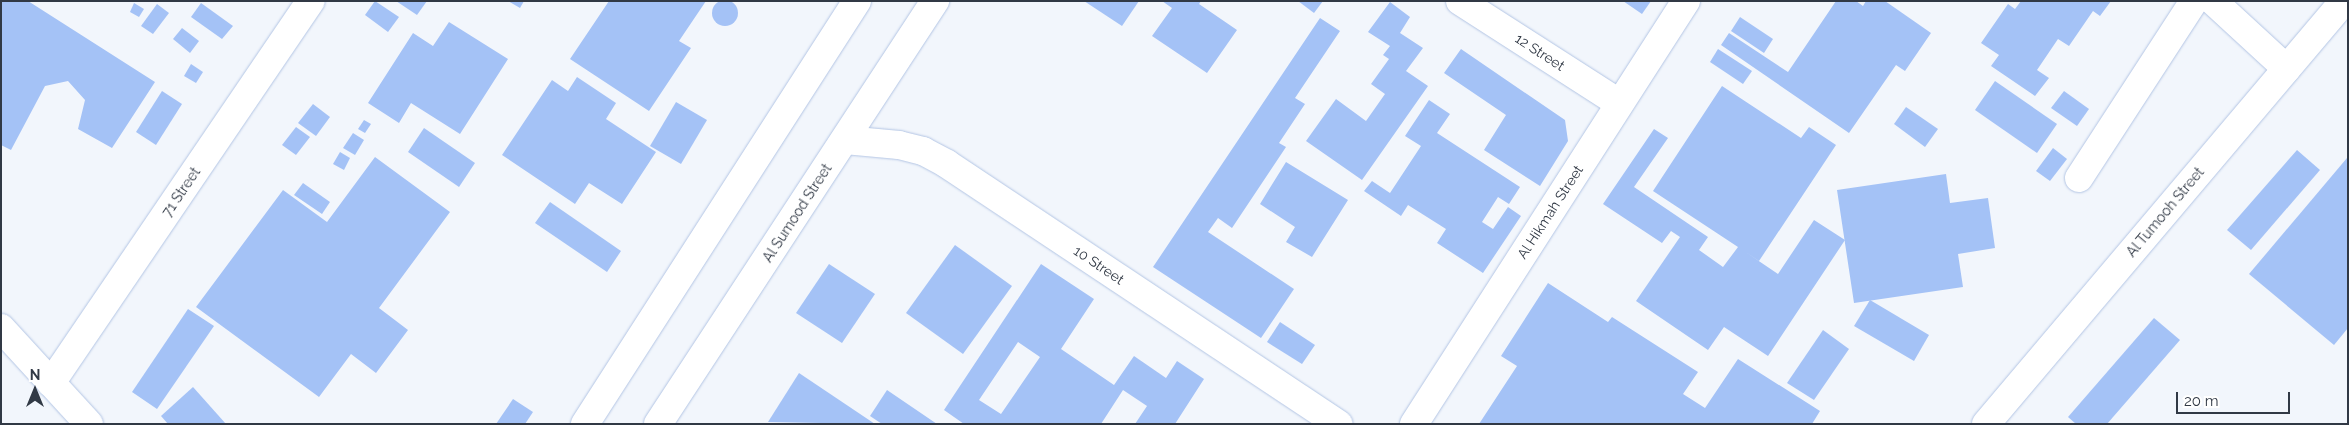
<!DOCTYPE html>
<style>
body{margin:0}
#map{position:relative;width:2349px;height:425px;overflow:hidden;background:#f2f6fc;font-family:Raleway,sans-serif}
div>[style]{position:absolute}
.building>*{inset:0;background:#a4c2f6}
.round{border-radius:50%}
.roads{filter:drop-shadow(0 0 1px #b3c5e4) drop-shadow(0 0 1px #b3c5e4)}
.minor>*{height:28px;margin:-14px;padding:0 14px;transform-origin:14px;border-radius:14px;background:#fff}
span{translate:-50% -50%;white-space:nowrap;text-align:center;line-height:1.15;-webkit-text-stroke:5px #fff;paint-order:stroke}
.street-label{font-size:14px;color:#313945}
.frame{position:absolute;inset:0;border:2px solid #313945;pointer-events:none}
.north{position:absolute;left:10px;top:365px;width:50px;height:50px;-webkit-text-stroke:4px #fff;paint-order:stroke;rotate:0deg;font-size:14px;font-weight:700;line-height:20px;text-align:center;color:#313945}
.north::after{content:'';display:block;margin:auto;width:18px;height:22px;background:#313945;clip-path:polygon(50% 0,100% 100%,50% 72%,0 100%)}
.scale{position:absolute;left:2176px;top:392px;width:114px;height:22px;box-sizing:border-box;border:2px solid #313945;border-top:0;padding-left:6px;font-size:15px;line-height:18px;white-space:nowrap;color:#313945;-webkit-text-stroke:4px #fff;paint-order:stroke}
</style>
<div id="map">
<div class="building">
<i class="round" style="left:712px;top:0;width:26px;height:26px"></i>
<i style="clip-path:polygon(1px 1px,28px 1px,155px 82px,112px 148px,78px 129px,85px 100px,68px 81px,45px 86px,11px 150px,1px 145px)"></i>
<i style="clip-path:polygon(375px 1px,399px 17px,388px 32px,365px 15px)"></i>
<i style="clip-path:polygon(396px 1px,427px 1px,417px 15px)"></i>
<i style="clip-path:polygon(508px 1px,524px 1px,520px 8px)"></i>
<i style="clip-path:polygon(609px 1px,706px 1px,679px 41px,691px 48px,649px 111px,570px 59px)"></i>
<i style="clip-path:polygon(1084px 1px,1139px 1px,1122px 26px)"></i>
<i style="clip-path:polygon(1162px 1px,1201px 1px,1199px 4px,1237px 30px,1207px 73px,1152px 36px,1172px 8px)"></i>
<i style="clip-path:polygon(1298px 1px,1323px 1px,1314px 13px)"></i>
<i style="clip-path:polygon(1623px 1px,1651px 1px,1642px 14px)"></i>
<i style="clip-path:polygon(1836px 1px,1856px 1px,1863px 6px,1866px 1px,1885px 1px,1931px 33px,1905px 71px,1896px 65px,1849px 133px,1721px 45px,1729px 33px,1788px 72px)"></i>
<i style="clip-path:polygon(2021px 1px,2111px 1px,2100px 16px,2093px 11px,2069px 46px,2058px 39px,2037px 70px,2049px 78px,2035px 96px,1991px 66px,1999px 55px,1981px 43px,2008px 4px,2015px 9px)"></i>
<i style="clip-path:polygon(1390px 2px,1410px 17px,1400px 33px,1423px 48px,1406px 71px,1428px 86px,1362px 180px,1306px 141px,1336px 99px,1366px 121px,1385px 94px,1371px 84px,1389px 59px,1383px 55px,1390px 46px,1368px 32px)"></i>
<i style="clip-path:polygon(134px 3px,144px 9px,139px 17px,130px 12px)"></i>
<i style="clip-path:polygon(201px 3px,233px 26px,222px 39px,191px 17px)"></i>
<i style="clip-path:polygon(157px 4px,169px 13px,153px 34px,141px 26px)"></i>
<i style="clip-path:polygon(1740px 17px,1773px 39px,1764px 53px,1731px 31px)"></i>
<i style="clip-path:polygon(1320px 18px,1340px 31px,1295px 98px,1305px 104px,1279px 143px,1286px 147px,1232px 228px,1218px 218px,1208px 232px,1294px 289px,1261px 338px,1153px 267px)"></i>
<i style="clip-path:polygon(449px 22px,508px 59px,460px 134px,411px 103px,399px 123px,368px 103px,413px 33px,433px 46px)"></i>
<i style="clip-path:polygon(182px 28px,199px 41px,190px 53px,173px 39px)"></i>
<i style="clip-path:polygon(1461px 49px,1565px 120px,1568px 141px,1540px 186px,1484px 150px,1506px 115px,1444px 73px)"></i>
<i style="clip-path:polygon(1718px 49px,1752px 71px,1743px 84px,1710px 62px)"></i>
<i style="clip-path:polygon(191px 64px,203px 72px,196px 83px,184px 76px)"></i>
<i style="clip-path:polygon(577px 77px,616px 103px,606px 119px,656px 152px,622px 204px,589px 183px,575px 204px,502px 155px,552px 80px,568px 91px)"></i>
<i style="clip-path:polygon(1995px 81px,2057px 124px,2037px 153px,1975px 110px)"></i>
<i style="clip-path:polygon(1722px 86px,1801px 138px,1809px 127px,1836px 145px,1759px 261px,1744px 251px,1778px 274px,1814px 220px,1845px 240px,1768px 356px,1724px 327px,1708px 350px,1636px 301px,1680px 237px,1671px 231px,1662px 243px,1603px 204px,1654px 129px,1668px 138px,1634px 187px,1708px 237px,1699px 250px,1723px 267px,1738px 247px,1653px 191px)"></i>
<i style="clip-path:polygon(162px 91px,182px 104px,156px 145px,136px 132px)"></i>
<i style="clip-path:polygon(2064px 91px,2089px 109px,2077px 126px,2051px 108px)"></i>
<i style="clip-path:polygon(1429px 100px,1450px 114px,1437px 133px,1520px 187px,1509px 204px,1498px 197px,1482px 222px,1493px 229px,1508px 207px,1521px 216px,1483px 273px,1437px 243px,1446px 229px,1408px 205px,1401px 216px,1364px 191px,1372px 181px,1390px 193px,1421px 146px,1405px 136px)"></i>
<i style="clip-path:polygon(676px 102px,707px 120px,681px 164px,650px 146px)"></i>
<i style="clip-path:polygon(313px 104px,330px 117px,316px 136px,298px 123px)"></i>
<i style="clip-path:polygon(1906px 107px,1938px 129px,1925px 147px,1894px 124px)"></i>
<i style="clip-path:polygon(364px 120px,371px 124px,365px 133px,358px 129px)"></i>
<i style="clip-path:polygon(296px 127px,310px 137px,296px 155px,282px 145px)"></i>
<i style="clip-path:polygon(424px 128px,475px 163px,459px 187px,408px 152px)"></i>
<i style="clip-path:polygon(353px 133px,364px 140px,355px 155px,343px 148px)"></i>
<i style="clip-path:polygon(2053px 148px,2067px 159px,2050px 181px,2036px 171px)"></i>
<i style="clip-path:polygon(2297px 150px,2320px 170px,2251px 250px,2227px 230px)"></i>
<i style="clip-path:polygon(340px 152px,350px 158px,344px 170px,333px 164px)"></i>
<i style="clip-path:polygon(375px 157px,450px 212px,379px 308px,408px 330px,376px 373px,351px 354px,319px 397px,196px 307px,283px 190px,327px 222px)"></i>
<i style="clip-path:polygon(2347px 158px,2348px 328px,2334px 345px,2249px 274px)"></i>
<i style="clip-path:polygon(1286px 162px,1348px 200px,1312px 257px,1286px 242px,1295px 227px,1260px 204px)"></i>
<i style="clip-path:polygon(1946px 174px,1950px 203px,1988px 198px,1995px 248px,1958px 254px,1963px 287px,1854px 303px,1837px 190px)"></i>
<i style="clip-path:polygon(303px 183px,330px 202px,322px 214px,294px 195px)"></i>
<i style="clip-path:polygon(550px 202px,621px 251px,607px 272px,535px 223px)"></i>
<i style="clip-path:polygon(955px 245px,1012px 286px,963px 354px,906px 313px)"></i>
<i style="clip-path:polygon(829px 264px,875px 294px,842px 343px,796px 313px)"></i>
<i style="clip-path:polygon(evenodd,1041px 264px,1094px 299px,1061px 349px,1114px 385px,1134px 356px,1166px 378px,1177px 361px,1204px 379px,1175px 424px,1135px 424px,1147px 406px,1123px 390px,1101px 424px,964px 424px,944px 410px,1041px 264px,1018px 342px,1040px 357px,1001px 414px,979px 400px,1018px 342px)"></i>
<i style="clip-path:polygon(1548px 283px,1608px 322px,1612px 317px,1698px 372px,1683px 394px,1705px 408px,1738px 359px,1820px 411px,1812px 424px,1479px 424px,1517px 366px,1501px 356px)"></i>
<i style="clip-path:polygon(1870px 300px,1929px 335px,1914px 361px,1854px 326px)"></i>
<i style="clip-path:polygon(188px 309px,214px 326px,157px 409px,132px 392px)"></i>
<i style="clip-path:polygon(2154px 318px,2180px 340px,2107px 424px,2076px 424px,2068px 417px)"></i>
<i style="clip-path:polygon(1280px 322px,1315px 345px,1302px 364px,1267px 342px)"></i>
<i style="clip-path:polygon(1823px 330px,1849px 349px,1814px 400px,1787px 383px)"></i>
<i style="clip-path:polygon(799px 373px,875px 424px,768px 422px)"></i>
<i style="clip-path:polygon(193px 387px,226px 424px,168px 424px,161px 416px)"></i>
<i style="clip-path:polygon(887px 390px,937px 424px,882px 424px,870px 416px)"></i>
<i style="clip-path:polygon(513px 399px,533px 412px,525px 424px,496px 424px)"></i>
</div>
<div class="roads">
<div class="minor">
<i style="left:1460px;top:1px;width:189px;rotate:32.7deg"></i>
<i style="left:2213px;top:1px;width:100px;rotate:42.6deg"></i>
<i style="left:845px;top:140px;width:54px;rotate:5.3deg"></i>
<i style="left:899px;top:145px;width:25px;rotate:14deg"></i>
<i style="left:923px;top:151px;width:27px;rotate:28deg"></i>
<i style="left:947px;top:164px;width:470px;rotate:33.6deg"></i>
<i style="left:2079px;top:178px;width:211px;rotate:-57deg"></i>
<i style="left:1px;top:328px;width:130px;rotate:47.5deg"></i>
<i style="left:51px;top:383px;width:462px;rotate:-55.8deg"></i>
<i style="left:585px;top:424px;width:503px;rotate:-57.26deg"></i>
<i style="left:658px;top:424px;width:506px;rotate:-56.78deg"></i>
<i style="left:1414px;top:424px;width:503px;rotate:-57.26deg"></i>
<i style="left:1986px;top:424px;width:554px;rotate:-49.76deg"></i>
</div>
</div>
<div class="street-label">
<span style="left:1540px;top:52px;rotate:33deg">12 Street</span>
<span style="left:181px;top:192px;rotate:-56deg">71 Street</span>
<span style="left:1550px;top:212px;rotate:-57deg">Al Hikmah Street</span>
<span style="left:2165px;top:212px;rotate:-50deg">Al Tumooh Street</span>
<span style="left:797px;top:213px;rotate:-57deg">Al Sumood Street</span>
<span style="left:1099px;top:265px;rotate:34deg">10 Street</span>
</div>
<div class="frame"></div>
<div class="north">N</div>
<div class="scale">20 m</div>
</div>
